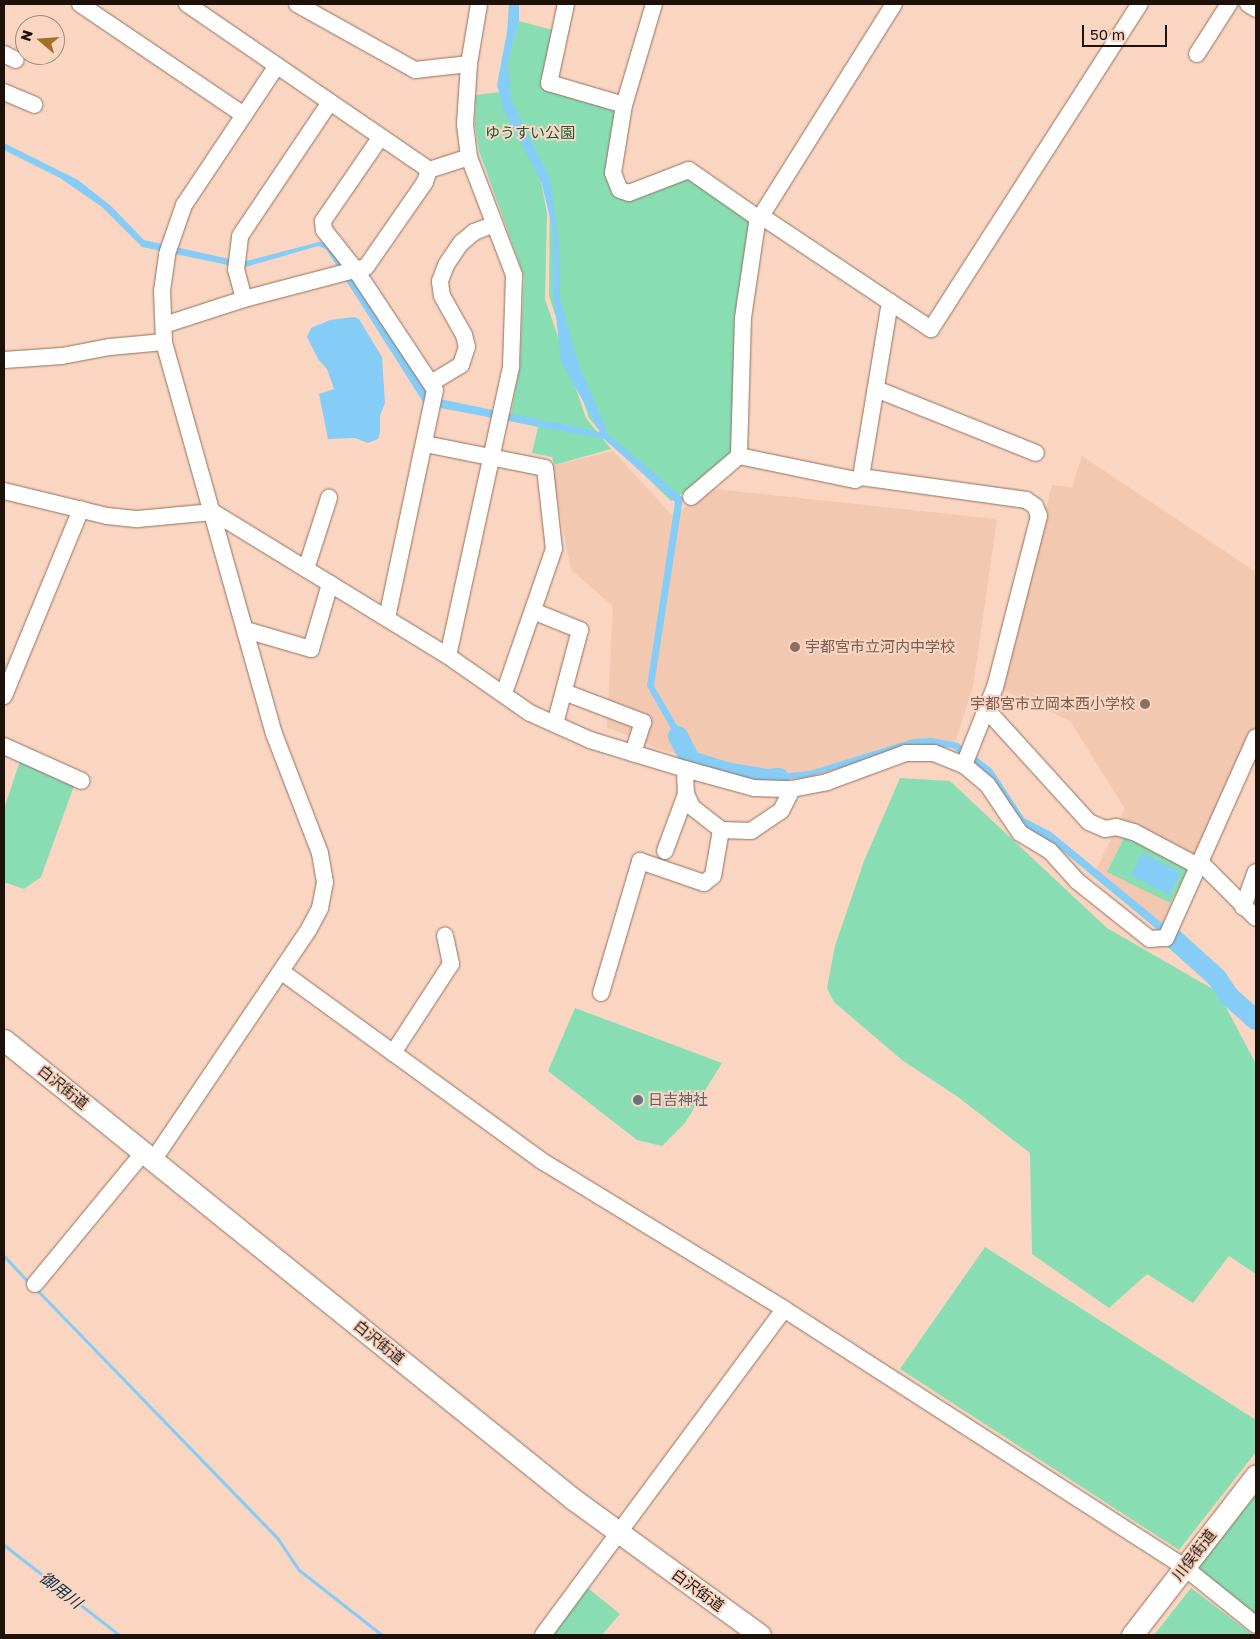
<!DOCTYPE html>
<meta charset="utf-8">
<style>
body{margin:0}
#map{position:relative;width:1260px;height:1639px;overflow:hidden;background:#fad6c2;font-family:"Golos Text","Noto Sans JP",sans-serif}
div>[style]{position:absolute}
.built>*{inset:0;background:#f3c8b1}
.green>*{inset:0;background:#88deb2}
.water>*{inset:0;background:#85ccf6}
.stream>*{height:3px;margin:-1.5px;padding:0 1.5px;transform-origin:1.5px;border-radius:1.5px;background:#85ccf6}
.river>*{height:20px;margin:-10px;padding:0 10px;transform-origin:10px;border-radius:10px;background:#85ccf6}
.roads{filter:drop-shadow(0 0 1px #91715f) drop-shadow(0 0 1px #91715f)}
.minor>*{height:16px;margin:-8px;padding:0 8px;transform-origin:8px;border-radius:8px;background:#fff}
.major>*{height:21px;margin:-10.5px;padding:0 10.5px;transform-origin:10.5px;border-radius:10.5px;background:#fff}
.dots>*{width:14px;height:14px;translate:-50% -50%;box-sizing:border-box;border:2px solid #fad6c2;border-radius:50%}
span{translate:-50% -50%;white-space:nowrap;text-align:center;line-height:1.15;-webkit-text-stroke:4px #fad6c2;paint-order:stroke}
.park-label{font-size:15px;color:#125d3e}
.education-label{font-size:15px;color:#785e54}
.left{translate:0 -50%;text-align:left}
.right{translate:-100% -50%;text-align:right}
.street-label{font-size:15px;color:#1d110a}
.worship-label{font-size:15px;color:#5b616d}
.water-label{font-size:16px;color:#042f44;font-style:italic}
.frame{position:absolute;inset:0;border:5px solid #1d110a;pointer-events:none}
.north{position:absolute;left:15px;top:15px;width:50px;height:50px;box-sizing:border-box;background:#fad6c2;border:1px solid #a28778;border-radius:50%;rotate:288deg;font-size:14px;font-weight:700;line-height:20px;text-align:center;color:#1d110a}
.north::after{content:'';display:block;margin:auto;width:18px;height:22px;background:#a27026;clip-path:polygon(50% 0,100% 100%,50% 72%,0 100%)}
.scale{position:absolute;left:1082px;top:25px;width:85px;height:22px;box-sizing:border-box;border:2px solid #1d110a;border-top:0;padding-left:6px;font-size:15px;line-height:18px;white-space:nowrap;color:#1d110a;-webkit-text-stroke:4px #fad6c2;paint-order:stroke}
</style>
<div id="map">
<div class="built">
<i style="clip-path:polygon(613px 451px,674px 517px,706px 488px,997px 519px,973px 687px,954px 747px,912px 742px,801px 784px,662px 750px,607px 727px,613px 606px,571px 570px,551px 466px)"></i>
<i style="clip-path:polygon(1082px 456px,1256px 572px,1256px 738px,1170px 930px,1096px 870px,1125px 809px,1070px 721px,999px 688px,1052px 485px,1072px 487px)"></i>
</div>
<div class="green">
<i style="clip-path:polygon(519px 21px,560px 32px,549px 83px,624px 105px,620px 190px,689px 170px,755px 216px,739px 456px,671px 501px,603px 435px,589px 418px,549px 296px,550px 179px,541px 182px,547px 213px,545px 299px,586px 418px,611px 449px,554px 465px,552px 457px,532px 453px,538px 427px,510px 421px,520px 364px,524px 276px,479px 151px,475px 124px,476px 95px,500px 92px)"></i>
<i style="clip-path:polygon(20px 761px,74px 786px,41px 877px,24px 889px,4px 882px,4px 809px)"></i>
<i style="clip-path:polygon(900px 778px,950px 781px,1107px 928px,1218px 992px,1256px 1064px,1256px 1274px,1229px 1256px,1193px 1303px,1147px 1274px,1109px 1308px,1032px 1254px,1030px 1153px,958px 1097px,902px 1060px,834px 1002px,827px 988px,835px 946px,864px 861px)"></i>
<i style="clip-path:polygon(1126px 834px,1189px 868px,1170px 903px,1107px 872px)"></i>
<i style="clip-path:polygon(575px 1008px,722px 1063px,685px 1123px,662px 1146px,637px 1140px,548px 1071px)"></i>
<i style="clip-path:polygon(985px 1247px,1256px 1420px,1256px 1452px,1179px 1550px,900px 1369px)"></i>
<i style="clip-path:polygon(1256px 1495px,1256px 1617px,1197px 1568px)"></i>
<i style="clip-path:polygon(584px 1585px,620px 1614px,602px 1635px,552px 1635px)"></i>
<i style="clip-path:polygon(1191px 1588px,1253px 1635px,1154px 1635px)"></i>
</div>
<div class="water">
<i style="clip-path:polygon(509px 4px,519px 4px,519px 21px,508px 62px,511px 99px,550px 178px,559px 241px,560px 299px,579px 365px,608px 434px,683px 498px,654px 686px,695px 756px,760px 776px,810px 771px,913px 739px,932px 738px,958px 743px,992px 769px,1024px 818px,1051px 832px,1190px 946px,1183px 951px,1053px 843px,1033px 833px,1015px 818px,972px 764px,953px 748px,921px 745px,804px 778px,763px 780px,688px 759px,647px 686px,675px 502px,604px 439px,425px 405px,326px 249px,318px 246px,242px 268px,142px 247px,102px 207px,60px 178px,4px 150px,4px 143px,78px 180px,111px 206px,144px 240px,243px 262px,319px 242px,330px 244px,430px 397px,600px 432px,561px 361px,553px 290px,553px 229px,541px 181px,504px 111px,497px 85px,507px 32px)"></i>
<i style="clip-path:polygon(354px 317px,359px 319px,382px 357px,385px 403px,380px 416px,380px 432px,378px 439px,368px 443px,355px 438px,328px 439px,319px 394px,334px 389px,327px 369px,318px 359px,307px 337px,311px 328px,330px 320px)"></i>
<i style="clip-path:polygon(1142px 853px,1181px 873px,1169px 895px,1131px 875px)"></i>
<i style="clip-path:polygon(1232px 989px,1256px 1010px,1256px 1028px,1251px 1017px,1225px 996px)"></i>
</div>
<div class="stream">
<i style="left:4px;top:1256px;width:37px;rotate:47deg"></i>
<i style="left:36px;top:1289px;width:348px;rotate:45.9deg"></i>
<i style="left:278px;top:1539px;width:37px;rotate:56deg"></i>
<i style="left:299px;top:1570px;width:105px;rotate:38.1deg"></i>
<i style="left:4px;top:1545px;width:146px;rotate:38deg"></i>
</div>
<div class="river">
<i style="left:678px;top:736px;width:28px;rotate:63deg"></i>
<i style="left:691px;top:761px;width:41px;rotate:17.1deg"></i>
<i style="left:730px;top:773px;width:37px;rotate:9deg"></i>
<i style="left:767px;top:779px;width:12px;rotate:-5deg"></i>
<i style="left:1166px;top:932px;width:69px;rotate:42deg"></i>
<i style="left:1217px;top:978px;width:22px;rotate:56deg"></i>
<i style="left:1229px;top:996px;width:36px;rotate:42deg"></i>
</div>
<div class="roads">
<div class="minor">
<i style="left:80px;top:4px;width:198px;rotate:34.1deg"></i>
<i style="left:187px;top:4px;width:293px;rotate:34.4deg"></i>
<i style="left:297px;top:4px;width:135px;rotate:29.2deg"></i>
<i style="left:415px;top:70px;width:54px;rotate:-6.3deg"></i>
<i style="left:566px;top:4px;width:81px;rotate:102.1deg"></i>
<i style="left:549px;top:83px;width:78px;rotate:16.3deg"></i>
<i style="left:654px;top:4px;width:105px;rotate:106.5deg"></i>
<i style="left:624px;top:105px;width:69px;rotate:99.2deg"></i>
<i style="left:613px;top:173px;width:18px;rotate:68deg"></i>
<i style="left:620px;top:190px;width:9px;rotate:18deg"></i>
<i style="left:629px;top:193px;width:64px;rotate:-21deg"></i>
<i style="left:689px;top:170px;width:80px;rotate:34.9deg"></i>
<i style="left:755px;top:216px;width:6px"></i>
<i style="left:761px;top:216px;width:8px;rotate:120deg"></i>
<i style="left:757px;top:223px;width:96px;rotate:98.4deg"></i>
<i style="left:743px;top:318px;width:138px;rotate:91.7deg"></i>
<i style="left:739px;top:456px;width:63px;rotate:139.5deg"></i>
<i style="left:1248px;top:4px;width:9px;rotate:32deg"></i>
<i style="left:4px;top:54px;width:13px;rotate:27deg"></i>
<i style="left:1197px;top:54px;width:59px;rotate:-57.4deg"></i>
<i style="left:4px;top:92px;width:33px;rotate:23deg"></i>
<i style="left:380px;top:138px;width:101px;rotate:124.5deg"></i>
<i style="left:323px;top:221px;width:9px;rotate:84deg"></i>
<i style="left:324px;top:230px;width:50px;rotate:51.5deg"></i>
<i style="left:355px;top:269px;width:145px;rotate:56.5deg"></i>
<i style="left:435px;top:390px;width:233px;rotate:101.9deg"></i>
<i style="left:429px;top:170px;width:42px;rotate:-18deg"></i>
<i style="left:244px;top:299px;width:30px;rotate:-105deg"></i>
<i style="left:236px;top:270px;width:34px;rotate:-83deg"></i>
<i style="left:240px;top:236px;width:161px;rotate:-56.1deg"></i>
<i style="left:890px;top:302px;width:155px;rotate:-146.3deg"></i>
<i style="left:761px;top:216px;width:250px;rotate:-57.9deg"></i>
<i style="left:164px;top:325px;width:84px;rotate:-18deg"></i>
<i style="left:244px;top:299px;width:126px;rotate:-14.7deg"></i>
<i style="left:366px;top:267px;width:103px;rotate:-55.2deg"></i>
<i style="left:425px;top:182px;width:13px;rotate:-72deg"></i>
<i style="left:4px;top:360px;width:58px;rotate:-3.9deg"></i>
<i style="left:62px;top:356px;width:49px;rotate:-10.6deg"></i>
<i style="left:110px;top:347px;width:54px;rotate:-5.3deg"></i>
<i style="left:431px;top:383px;width:35px;rotate:-31deg"></i>
<i style="left:461px;top:365px;width:19px;rotate:-72deg"></i>
<i style="left:467px;top:347px;width:12px;rotate:-104deg"></i>
<i style="left:464px;top:335px;width:45px;rotate:-119.4deg"></i>
<i style="left:442px;top:296px;width:15px;rotate:-98deg"></i>
<i style="left:440px;top:281px;width:17px;rotate:-69deg"></i>
<i style="left:446px;top:265px;width:27px;rotate:-56deg"></i>
<i style="left:461px;top:243px;width:17px;rotate:-40deg"></i>
<i style="left:474px;top:232px;width:22px;rotate:-21deg"></i>
<i style="left:876px;top:389px;width:172px;rotate:21.8deg"></i>
<i style="left:425px;top:444px;width:122px;rotate:11.3deg"></i>
<i style="left:545px;top:468px;width:81px;rotate:83.7deg"></i>
<i style="left:554px;top:549px;width:152px;rotate:109.1deg"></i>
<i style="left:739px;top:456px;width:118px;rotate:11.7deg"></i>
<i style="left:855px;top:480px;width:7px;rotate:-27deg"></i>
<i style="left:861px;top:477px;width:167px;rotate:7.9deg"></i>
<i style="left:1026px;top:500px;width:11px;rotate:34deg"></i>
<i style="left:1035px;top:506px;width:11px;rotate:68deg"></i>
<i style="left:1039px;top:516px;width:177px;rotate:104.4deg"></i>
<i style="left:995px;top:687px;width:84px;rotate:111.7deg"></i>
<i style="left:861px;top:477px;width:177px;rotate:-80.6deg"></i>
<i style="left:890px;top:302px;width:49px;rotate:33.4deg"></i>
<i style="left:931px;top:329px;width:386px;rotate:-57.3deg"></i>
<i style="left:4px;top:491px;width:106px;rotate:13.6deg"></i>
<i style="left:107px;top:516px;width:31px;rotate:6deg"></i>
<i style="left:138px;top:519px;width:75px;rotate:-5.3deg"></i>
<i style="left:213px;top:512px;width:276px;rotate:31.5deg"></i>
<i style="left:448px;top:656px;width:100px;rotate:34.8deg"></i>
<i style="left:530px;top:713px;width:66px;rotate:24.2deg"></i>
<i style="left:590px;top:740px;width:99px;rotate:17deg"></i>
<i style="left:685px;top:769px;width:72px;rotate:15.4deg"></i>
<i style="left:754px;top:788px;width:38px;rotate:2deg"></i>
<i style="left:792px;top:789px;width:36px;rotate:-11deg"></i>
<i style="left:827px;top:782px;width:84px;rotate:-20.2deg"></i>
<i style="left:906px;top:753px;width:28px"></i>
<i style="left:934px;top:753px;width:32px;rotate:22deg"></i>
<i style="left:964px;top:765px;width:30px;rotate:40deg"></i>
<i style="left:987px;top:784px;width:59px;rotate:56deg"></i>
<i style="left:1020px;top:833px;width:35px;rotate:31deg"></i>
<i style="left:1050px;top:851px;width:40px;rotate:48deg"></i>
<i style="left:1077px;top:881px;width:93px;rotate:38.5deg"></i>
<i style="left:1150px;top:939px;width:16px;rotate:-4deg"></i>
<i style="left:1166px;top:938px;width:220px;rotate:-65.9deg"></i>
<i style="left:306px;top:569px;width:75px;rotate:-72.1deg"></i>
<i style="left:533px;top:611px;width:51px;rotate:22deg"></i>
<i style="left:580px;top:630px;width:97px;rotate:104.9deg"></i>
<i style="left:246px;top:630px;width:68px;rotate:16.3deg"></i>
<i style="left:311px;top:649px;width:68px;rotate:-73.7deg"></i>
<i style="left:448px;top:656px;width:297px;rotate:-77.7deg"></i>
<i style="left:511px;top:366px;width:91px;rotate:-88.1deg"></i>
<i style="left:514px;top:275px;width:126px;rotate:-110.9deg"></i>
<i style="left:469px;top:157px;width:33px;rotate:-97deg"></i>
<i style="left:465px;top:124px;width:60px;rotate:-86.2deg"></i>
<i style="left:469px;top:64px;width:61px;rotate:-80.5deg"></i>
<i style="left:564px;top:692px;width:85px;rotate:20.8deg"></i>
<i style="left:643px;top:722px;width:33px;rotate:108deg"></i>
<i style="left:4px;top:696px;width:202px;rotate:-67.6deg"></i>
<i style="left:986px;top:709px;width:153px;rotate:47.7deg"></i>
<i style="left:1089px;top:822px;width:17px;rotate:24deg"></i>
<i style="left:1105px;top:829px;width:11px;rotate:-10deg"></i>
<i style="left:1116px;top:827px;width:19px;rotate:16deg"></i>
<i style="left:1134px;top:832px;width:72px;rotate:28deg"></i>
<i style="left:4px;top:746px;width:85px;rotate:24.2deg"></i>
<i style="left:685px;top:769px;width:25px;rotate:88deg"></i>
<i style="left:686px;top:794px;width:14px;rotate:65deg"></i>
<i style="left:692px;top:807px;width:37px;rotate:38deg"></i>
<i style="left:665px;top:851px;width:61px;rotate:-69.8deg"></i>
<i style="left:1200px;top:862px;width:79px;rotate:45deg"></i>
<i style="left:1243px;top:907px;width:37px;rotate:-70deg"></i>
<i style="left:282px;top:972px;width:321px;rotate:36deg"></i>
<i style="left:542px;top:1161px;width:284px;rotate:31.4deg"></i>
<i style="left:601px;top:993px;width:138px;rotate:-73.5deg"></i>
<i style="left:640px;top:861px;width:68px;rotate:19deg"></i>
<i style="left:704px;top:883px;width:11px;rotate:-38deg"></i>
<i style="left:713px;top:876px;width:47px;rotate:-80.1deg"></i>
<i style="left:721px;top:830px;width:30px;rotate:2deg"></i>
<i style="left:751px;top:831px;width:36px;rotate:-34deg"></i>
<i style="left:781px;top:811px;width:25px;rotate:-63deg"></i>
<i style="left:393px;top:1053px;width:106px;rotate:-56.9deg"></i>
<i style="left:451px;top:964px;width:29px;rotate:-102deg"></i>
<i style="left:154px;top:1159px;width:277px;rotate:-56deg"></i>
<i style="left:309px;top:929px;width:24px;rotate:-62deg"></i>
<i style="left:320px;top:908px;width:26px;rotate:-79deg"></i>
<i style="left:325px;top:882px;width:29px;rotate:-100deg"></i>
<i style="left:320px;top:853px;width:128px;rotate:-111.1deg"></i>
<i style="left:274px;top:734px;width:407px;rotate:-105.7deg"></i>
<i style="left:164px;top:342px;width:51px;rotate:-92.2deg"></i>
<i style="left:162px;top:291px;width:37px;rotate:-82deg"></i>
<i style="left:167px;top:254px;width:52px;rotate:-70.9deg"></i>
<i style="left:184px;top:205px;width:166px;rotate:-56.3deg"></i>
<i style="left:35px;top:1284px;width:171px;rotate:-50.5deg"></i>
<i style="left:543px;top:1635px;width:405px;rotate:-53.5deg"></i>
<i style="left:784px;top:1309px;width:476px;rotate:32.8deg"></i>
<i style="left:1184px;top:1567px;width:92px;rotate:38.9deg"></i>
</div>
<div class="major">
<i style="left:4px;top:1040px;width:731px;rotate:38.89deg"></i>
<i style="left:573px;top:1499px;width:231px;rotate:36deg"></i>
<i style="left:1132px;top:1635px;width:202px;rotate:-52.2deg"></i>
</div>
</div>
<div class="dots">
<i style="left:795px;top:647px;background:#8d6e63"></i>
<i style="left:1145px;top:704px;background:#8d6e63"></i>
<i style="left:638px;top:1100px;background:#6b7280"></i>
</div>
<div class="park-label">
<span style="left:530px;top:133px">ゆうすい公園</span>
</div>
<div class="education-label">
<span class="left" style="left:805px;top:647px">宇都宮市立河内中学校</span>
<span class="right" style="left:1135px;top:704px">宇都宮市立岡本西小学校</span>
</div>
<div class="street-label">
<span style="left:63px;top:1087px;rotate:39deg">白沢街道</span>
<span style="left:379px;top:1342px;rotate:39deg">白沢街道</span>
<span style="left:1194px;top:1555px;rotate:-52deg">川俣街道</span>
<span style="left:698px;top:1590px;rotate:36deg">白沢街道</span>
</div>
<div class="worship-label">
<span class="left" style="left:648px;top:1100px">日吉神社</span>
</div>
<div class="water-label">
<span style="left:61px;top:1590px;rotate:38deg">御用川</span>
</div>
<div class="frame"></div>
<div class="north">N</div>
<div class="scale">50 m</div>
</div>
